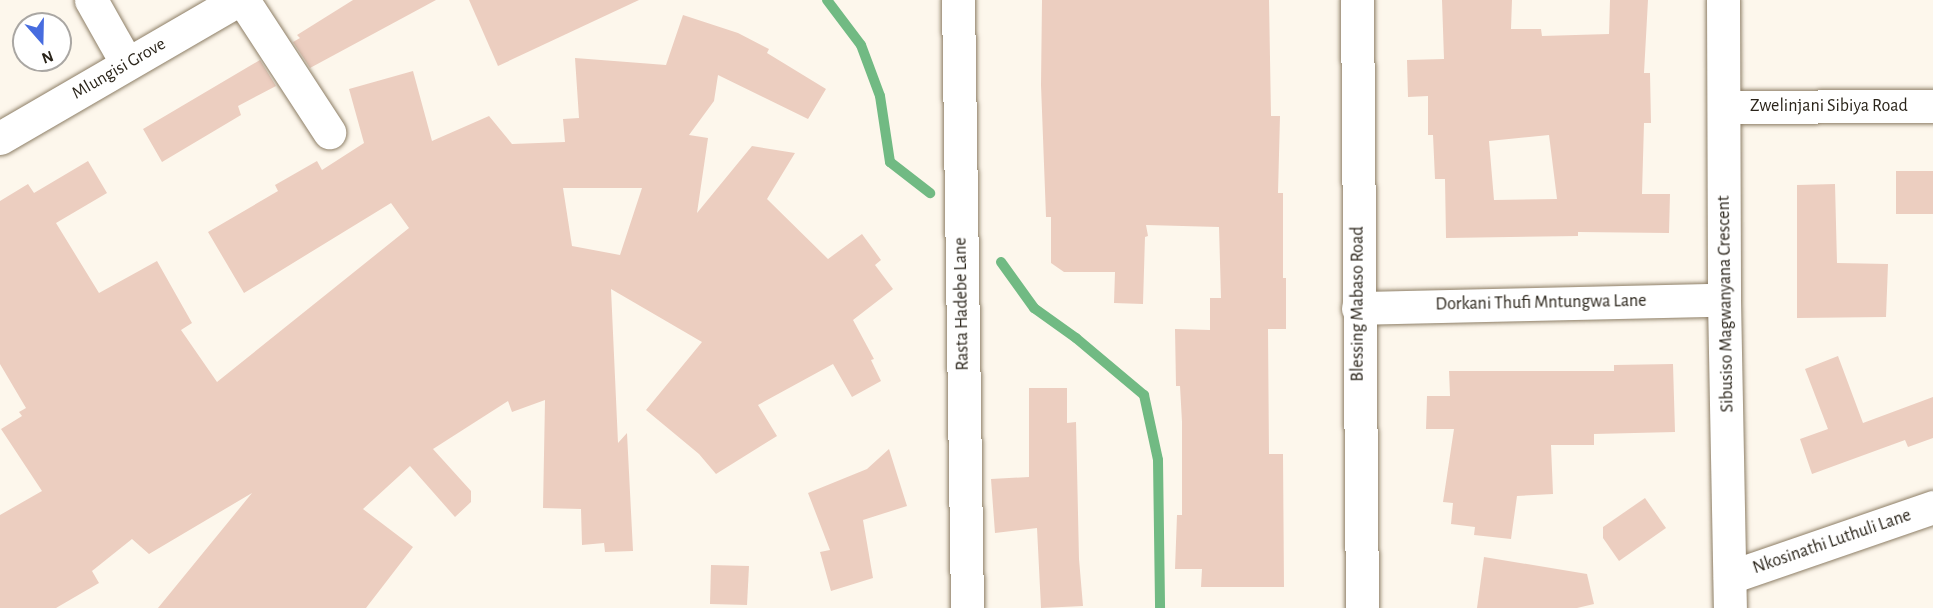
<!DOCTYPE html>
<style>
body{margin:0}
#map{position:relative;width:1933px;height:608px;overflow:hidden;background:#fdf7ec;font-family:"Alegreya Sans",sans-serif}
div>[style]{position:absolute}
.stream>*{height:10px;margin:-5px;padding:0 5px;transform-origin:5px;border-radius:5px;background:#71ba83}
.building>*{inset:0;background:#eccec0}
.roads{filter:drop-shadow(0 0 2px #8d7e66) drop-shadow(0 0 2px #8d7e66)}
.street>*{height:33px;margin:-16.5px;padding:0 16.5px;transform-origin:16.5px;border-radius:16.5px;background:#fff}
span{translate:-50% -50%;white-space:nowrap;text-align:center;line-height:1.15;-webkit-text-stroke:4.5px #fff;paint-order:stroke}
.street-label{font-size:18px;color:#2a241a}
.north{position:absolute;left:12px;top:12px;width:60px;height:60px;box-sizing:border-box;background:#fff;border:2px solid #aaa7a3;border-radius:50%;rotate:160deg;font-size:16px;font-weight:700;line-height:24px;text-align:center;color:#2a241a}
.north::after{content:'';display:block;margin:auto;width:21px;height:27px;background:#476cdf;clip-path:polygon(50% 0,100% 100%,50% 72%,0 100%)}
</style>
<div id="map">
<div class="stream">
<i style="left:827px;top:0;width:56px;rotate:52.9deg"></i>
<i style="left:861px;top:45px;width:54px;rotate:69.6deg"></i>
<i style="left:880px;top:96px;width:67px;rotate:81.4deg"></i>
<i style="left:890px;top:162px;width:51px;rotate:37.8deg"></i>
<i style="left:1001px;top:262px;width:57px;rotate:54.3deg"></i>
<i style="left:1034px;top:308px;width:52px;rotate:35.5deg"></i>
<i style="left:1076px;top:338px;width:89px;rotate:40deg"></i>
<i style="left:1144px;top:395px;width:66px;rotate:77.8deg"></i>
<i style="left:1158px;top:460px;width:148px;rotate:89.2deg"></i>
</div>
<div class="building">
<i style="clip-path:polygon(353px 0,436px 0,310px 68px,293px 42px,300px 38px,297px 35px)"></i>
<i style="clip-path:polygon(469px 0,639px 0,498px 66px)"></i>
<i style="clip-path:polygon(1042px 0,1269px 0,1271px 116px,1280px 116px,1278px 193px,1283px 193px,1283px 278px,1286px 278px,1286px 329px,1268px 329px,1269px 454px,1283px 454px,1284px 587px,1201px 587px,1202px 569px,1175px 569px,1177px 515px,1182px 515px,1182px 422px,1180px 386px,1176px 386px,1175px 329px,1210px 330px,1210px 298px,1221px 298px,1219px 227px,1146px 225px,1148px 236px,1145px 237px,1143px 304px,1114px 303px,1115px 272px,1064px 272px,1051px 263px,1051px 217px,1046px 217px,1041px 85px)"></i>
<i style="clip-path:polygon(evenodd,1442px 0,1512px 0,1511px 29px,1541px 29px,1542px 36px,1609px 34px,1610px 0,1648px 0,1644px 73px,1650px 73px,1651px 123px,1644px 123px,1642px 194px,1670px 194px,1669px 233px,1578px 232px,1578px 236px,1446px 238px,1445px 179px,1435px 179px,1433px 135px,1428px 135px,1428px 96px,1408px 97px,1407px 60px,1444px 59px,1442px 0,1549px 135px,1557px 199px,1494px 200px,1489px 141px,1549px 135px)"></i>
<i style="clip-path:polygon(evenodd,683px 15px,738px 33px,769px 49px,767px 53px,826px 89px,808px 119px,718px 75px,714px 101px,689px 135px,708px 138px,697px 213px,752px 146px,795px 153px,767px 199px,828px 259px,862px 234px,881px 260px,875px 265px,893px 289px,853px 320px,874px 359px,871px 360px,881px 381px,852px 397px,833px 364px,758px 405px,777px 436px,716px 474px,699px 454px,646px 410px,702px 342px,611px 289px,618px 443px,627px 433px,633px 551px,605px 552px,604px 543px,582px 545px,581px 509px,543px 508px,545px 400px,512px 412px,508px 401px,433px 449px,471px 491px,471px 502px,455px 517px,410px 466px,363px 509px,413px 547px,366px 608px,158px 608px,252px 493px,149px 554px,132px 539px,92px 571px,99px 583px,56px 608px,0 608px,0 515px,42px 491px,1px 429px,22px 416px,19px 412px,26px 408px,0 364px,0 201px,28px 184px,34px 193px,88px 161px,107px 193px,56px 223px,99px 293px,157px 261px,192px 323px,181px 330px,217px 382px,409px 228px,391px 203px,244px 293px,208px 232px,278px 191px,275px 185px,317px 161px,322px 170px,364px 143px,349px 89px,413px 71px,432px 141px,489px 116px,512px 144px,565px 142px,563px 119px,579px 118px,575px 58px,666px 65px,683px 15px,563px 188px,642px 188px,620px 255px,572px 246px,563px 188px)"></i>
<i style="clip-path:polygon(260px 60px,276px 86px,238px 106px,241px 115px,162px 162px,143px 129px)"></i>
<i style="clip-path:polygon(1896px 171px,1933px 171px,1933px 214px,1896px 214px)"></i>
<i style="clip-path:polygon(1835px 184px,1837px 263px,1888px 264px,1886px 317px,1797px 318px,1797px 185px)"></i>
<i style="clip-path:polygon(1838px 356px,1863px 423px,1933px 397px,1933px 438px,1908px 447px,1905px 440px,1812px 474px,1800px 439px,1828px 429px,1805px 369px)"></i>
<i style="clip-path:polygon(1673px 364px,1675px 432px,1594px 434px,1594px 445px,1551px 445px,1553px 494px,1517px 496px,1511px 539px,1474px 535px,1475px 527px,1451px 524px,1453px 503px,1443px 502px,1454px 429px,1426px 429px,1427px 396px,1450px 396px,1449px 371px,1614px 371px,1614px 365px)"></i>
<i style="clip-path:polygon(1029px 388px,1067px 388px,1067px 423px,1076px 422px,1079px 559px,1083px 606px,1041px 608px,1037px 528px,995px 533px,991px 479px,1029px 477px)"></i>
<i style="clip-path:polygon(889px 449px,907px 506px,863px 520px,873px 578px,831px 591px,820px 552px,830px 550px,808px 493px,867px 469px)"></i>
<i style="clip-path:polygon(1645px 498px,1666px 528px,1619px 561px,1603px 538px,1603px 527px)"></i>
<i style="clip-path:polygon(1484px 557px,1587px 574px,1594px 604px,1577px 608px,1477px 608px)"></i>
<i style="clip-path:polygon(711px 565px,749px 566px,747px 605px,710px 604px)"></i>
</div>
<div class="roads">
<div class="street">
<i style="left:91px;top:0;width:73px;rotate:60.6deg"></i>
<i style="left:243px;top:0;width:158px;rotate:56.9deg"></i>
<i style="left:958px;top:0;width:608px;rotate:89.15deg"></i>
<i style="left:1357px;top:0;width:608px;rotate:89.53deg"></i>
<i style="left:1723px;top:0;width:300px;rotate:89.8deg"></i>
<i style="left:1724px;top:300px;width:308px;rotate:88.9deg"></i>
<i style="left:1724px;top:107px;width:209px;rotate:-0.3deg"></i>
<i style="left:0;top:138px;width:275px;rotate:-30.1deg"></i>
<i style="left:1358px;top:308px;width:366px;rotate:-1.3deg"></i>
<i style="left:1730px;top:577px;width:215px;rotate:-19deg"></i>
</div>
</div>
<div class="street-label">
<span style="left:119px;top:69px;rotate:-30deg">Mlungisi Grove</span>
<span style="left:1829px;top:106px">Zwelinjani Sibiya Road</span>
<span style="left:1541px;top:303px;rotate:-1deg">Dorkani Thufi Mntungwa Lane</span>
<span style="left:962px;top:304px;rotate:-91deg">Rasta Hadebe Lane</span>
<span style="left:1358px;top:304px;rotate:-90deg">Blessing Mabaso Road</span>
<span style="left:1726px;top:304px;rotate:-91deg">Sibusiso Magwanyana Crescent</span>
<span style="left:1832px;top:542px;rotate:-19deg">Nkosinathi Luthuli Lane</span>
</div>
<div class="north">N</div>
</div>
